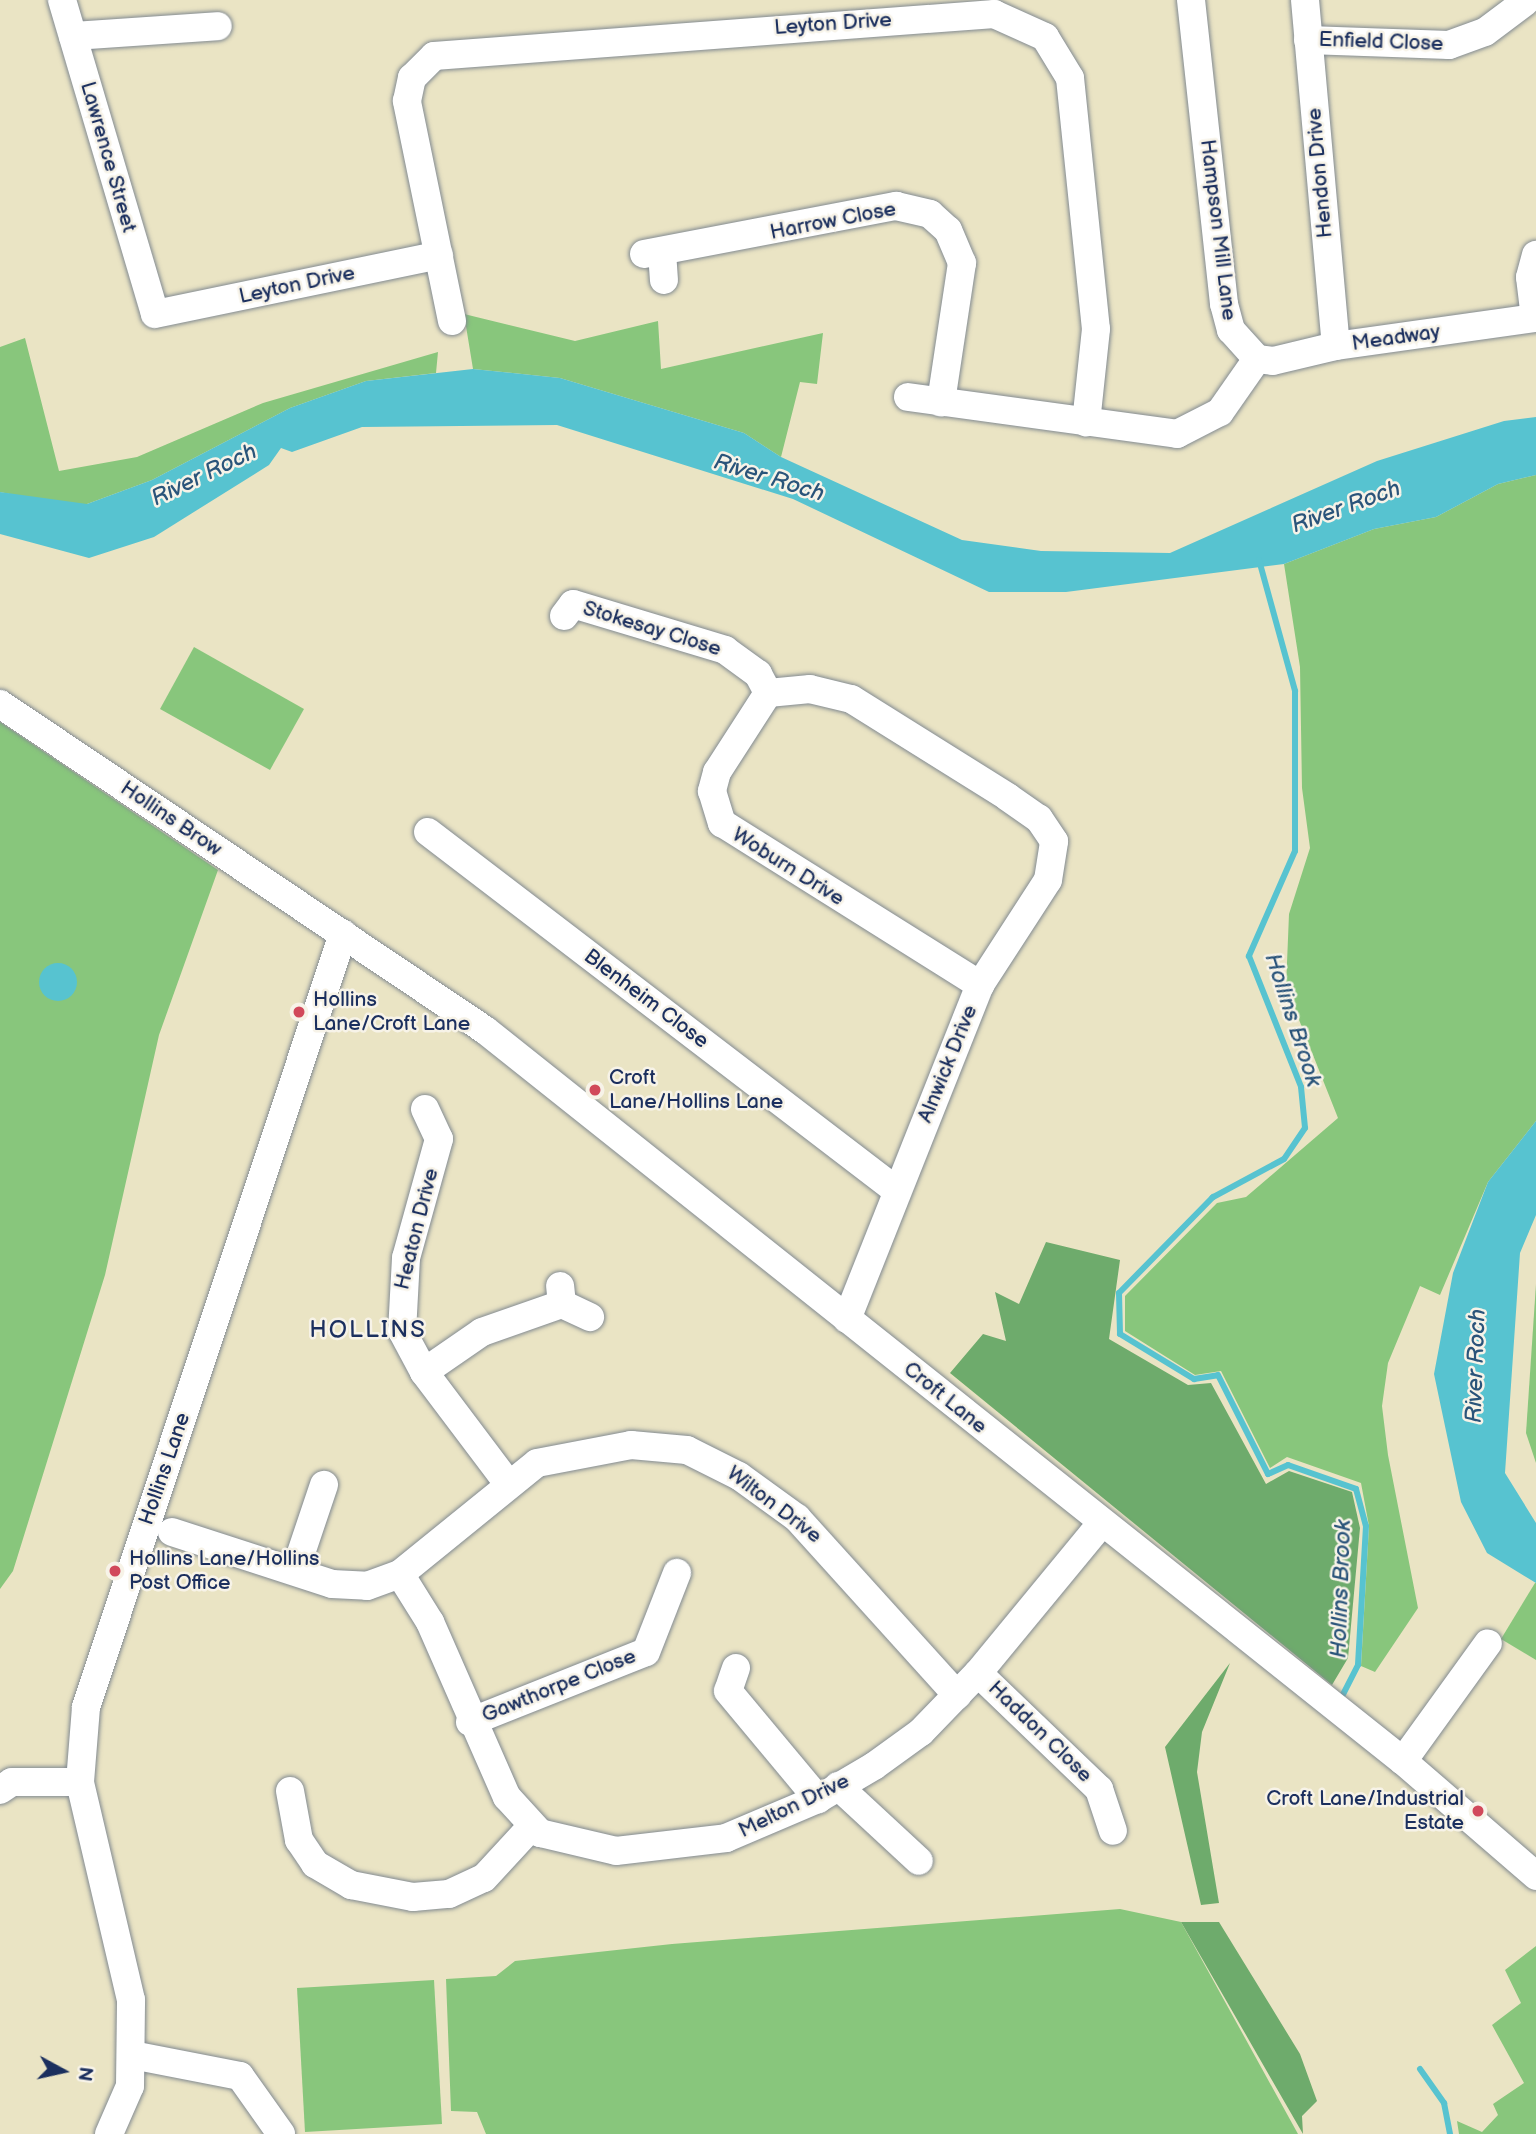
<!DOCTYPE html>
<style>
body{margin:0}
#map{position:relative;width:1536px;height:2134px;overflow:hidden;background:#eae4c4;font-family:"Balsamiq Sans",sans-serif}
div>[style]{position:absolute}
.green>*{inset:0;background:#88c67c}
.forest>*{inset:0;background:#6eab6c}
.water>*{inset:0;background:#57c3d0}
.round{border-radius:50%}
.stream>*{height:6px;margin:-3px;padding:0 3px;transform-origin:3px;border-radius:3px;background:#57c3d0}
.roads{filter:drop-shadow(0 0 2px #828a91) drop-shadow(0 0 2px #828a91)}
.minor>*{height:28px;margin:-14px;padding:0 14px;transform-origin:14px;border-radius:14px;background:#fff}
.dots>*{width:19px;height:19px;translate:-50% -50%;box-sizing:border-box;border:4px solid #f7f3e8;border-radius:50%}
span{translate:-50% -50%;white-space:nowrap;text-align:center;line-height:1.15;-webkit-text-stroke:5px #f7f3e8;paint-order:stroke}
.street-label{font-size:21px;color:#1b2f5e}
.poi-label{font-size:21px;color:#1b2f5e}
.left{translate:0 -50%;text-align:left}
.right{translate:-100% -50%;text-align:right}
.water-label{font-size:23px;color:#2a547a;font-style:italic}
.quarter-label{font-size:24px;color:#1b2f5e;letter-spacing:2px}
.north{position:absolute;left:28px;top:2036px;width:70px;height:70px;-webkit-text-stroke:5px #f7f3e8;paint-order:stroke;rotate:98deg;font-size:19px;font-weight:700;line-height:28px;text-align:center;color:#1b2f5e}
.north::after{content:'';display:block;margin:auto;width:24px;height:32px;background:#1b2f5e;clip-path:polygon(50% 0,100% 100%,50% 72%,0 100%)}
</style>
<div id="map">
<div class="green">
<i style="clip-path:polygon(464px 314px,575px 341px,658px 321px,661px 369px,823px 333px,817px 384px,800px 382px,781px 457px,744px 433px,560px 378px,473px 369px)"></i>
<i style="clip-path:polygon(25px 338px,59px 471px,137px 457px,263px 403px,438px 352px,436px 373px,366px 381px,290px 408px,152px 480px,87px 504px,58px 504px,0 492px,0 347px)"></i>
<i style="clip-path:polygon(1536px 475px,1536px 1121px,1488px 1182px,1440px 1295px,1420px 1286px,1388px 1363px,1382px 1406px,1388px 1455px,1418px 1608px,1375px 1672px,1361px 1666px,1369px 1526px,1361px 1483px,1287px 1457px,1270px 1468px,1221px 1371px,1195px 1375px,1125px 1331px,1125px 1296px,1217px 1203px,1246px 1197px,1338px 1118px,1286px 987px,1289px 914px,1310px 848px,1302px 788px,1300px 667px,1284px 564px,1374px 529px,1436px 517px,1498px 484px)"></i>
<i style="clip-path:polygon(194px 647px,304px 709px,270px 770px,160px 709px)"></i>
<i style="clip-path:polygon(0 722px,218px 870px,159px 1035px,105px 1275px,13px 1571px,0 1589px)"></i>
<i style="clip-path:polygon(1536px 1284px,1536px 1463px,1526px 1433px)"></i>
<i style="clip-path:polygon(1535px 1583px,1536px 1583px,1536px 1660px,1501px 1639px)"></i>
<i style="clip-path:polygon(1120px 1909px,1181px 1922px,1298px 2134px,486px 2134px,477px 2112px,451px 2111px,446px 1979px,496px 1976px,515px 1961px,672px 1944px)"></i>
<i style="clip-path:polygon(1536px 1946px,1536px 2134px,1459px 2134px,1457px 2121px,1482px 2132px,1498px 2115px,1493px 2104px,1524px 2083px,1492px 2025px,1521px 2003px,1505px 1970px)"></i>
<i style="clip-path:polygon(434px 1980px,442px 2124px,305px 2132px,297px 1988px)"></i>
</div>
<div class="forest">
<i style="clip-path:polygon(1046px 1242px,1120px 1260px,1109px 1339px,1188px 1385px,1211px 1383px,1266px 1484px,1289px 1471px,1352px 1492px,1360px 1528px,1348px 1658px,1332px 1685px,950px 1373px,983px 1334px,1006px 1341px,995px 1292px,1019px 1304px)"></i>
<i style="clip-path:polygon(1230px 1663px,1202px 1732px,1197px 1772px,1219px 1903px,1201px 1905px,1165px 1747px)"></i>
<i style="clip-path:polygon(1181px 1922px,1219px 1922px,1300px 2054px,1317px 2101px,1302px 2116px,1303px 2134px)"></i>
</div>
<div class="water">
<i style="clip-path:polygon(473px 369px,560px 378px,744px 433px,781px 457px,962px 540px,1041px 551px,1170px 553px,1377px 461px,1504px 421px,1536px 417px,1536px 475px,1498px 484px,1436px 517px,1374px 529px,1284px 564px,1066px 592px,989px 592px,793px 499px,557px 425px,362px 427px,292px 452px,281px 448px,269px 465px,154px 537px,89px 558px,0 534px,0 492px,87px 504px,152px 480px,290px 408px,366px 381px)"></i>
<i class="round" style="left:39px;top:963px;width:38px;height:38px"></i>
<i style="clip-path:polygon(1536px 1121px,1536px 1215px,1520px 1253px,1505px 1473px,1536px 1523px,1536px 1583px,1487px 1553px,1461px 1502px,1434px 1374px,1453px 1273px,1488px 1182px)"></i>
</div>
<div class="stream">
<i style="left:1259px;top:560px;width:136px;rotate:74.6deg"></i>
<i style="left:1295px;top:691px;width:160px;rotate:90deg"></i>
<i style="left:1295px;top:851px;width:115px;rotate:113.7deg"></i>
<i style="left:1249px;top:956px;width:141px;rotate:68.3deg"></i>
<i style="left:1301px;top:1087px;width:41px;rotate:84.4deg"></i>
<i style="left:1305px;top:1128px;width:37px;rotate:124deg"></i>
<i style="left:1284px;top:1159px;width:81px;rotate:151.8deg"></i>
<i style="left:1213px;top:1197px;width:134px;rotate:134.4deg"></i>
<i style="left:1119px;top:1293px;width:41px;rotate:88.6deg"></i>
<i style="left:1120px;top:1334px;width:87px;rotate:31.3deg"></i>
<i style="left:1194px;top:1379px;width:24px;rotate:-9deg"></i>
<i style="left:1218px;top:1375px;width:111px;rotate:63.2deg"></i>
<i style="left:1268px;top:1474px;width:22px;rotate:-24deg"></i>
<i style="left:1288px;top:1465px;width:72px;rotate:19.4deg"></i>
<i style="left:1356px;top:1489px;width:38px;rotate:75deg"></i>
<i style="left:1366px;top:1526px;width:139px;rotate:93.3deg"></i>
<i style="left:1358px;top:1665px;width:33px;rotate:117deg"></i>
<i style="left:1420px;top:2069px;width:42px;rotate:54.8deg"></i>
<i style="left:1444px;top:2103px;width:32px;rotate:79deg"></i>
</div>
<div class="roads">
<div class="minor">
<i style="left:62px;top:0;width:327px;rotate:73.5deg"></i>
<i style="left:155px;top:314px;width:290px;rotate:-11.7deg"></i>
<i style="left:1191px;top:0;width:306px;rotate:83.8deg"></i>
<i style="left:1224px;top:304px;width:27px;rotate:75deg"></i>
<i style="left:1231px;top:330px;width:39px;rotate:48deg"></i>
<i style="left:1305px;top:0;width:347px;rotate:84.9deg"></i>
<i style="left:73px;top:36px;width:145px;rotate:-3.9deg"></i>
<i style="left:1308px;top:40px;width:141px;rotate:2deg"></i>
<i style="left:1449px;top:45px;width:38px;rotate:-20deg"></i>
<i style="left:1485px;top:32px;width:50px;rotate:-36.9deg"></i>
<i style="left:662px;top:252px;width:28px;rotate:86deg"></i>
<i style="left:644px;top:254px;width:257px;rotate:-10.8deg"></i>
<i style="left:896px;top:206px;width:35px;rotate:13deg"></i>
<i style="left:930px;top:214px;width:24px;rotate:42deg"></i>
<i style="left:948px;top:230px;width:36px;rotate:67deg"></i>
<i style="left:962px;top:263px;width:141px;rotate:98.6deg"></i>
<i style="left:1535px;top:318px;width:41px;rotate:-97deg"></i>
<i style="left:1530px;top:277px;width:23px;rotate:-75deg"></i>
<i style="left:452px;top:321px;width:225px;rotate:-101.6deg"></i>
<i style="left:407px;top:101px;width:24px;rotate:-78deg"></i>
<i style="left:412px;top:78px;width:31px;rotate:-45deg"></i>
<i style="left:434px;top:56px;width:562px;rotate:-4.29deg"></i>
<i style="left:994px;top:14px;width:56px;rotate:24.3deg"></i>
<i style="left:1045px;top:37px;width:48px;rotate:58.6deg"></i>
<i style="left:1070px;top:78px;width:252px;rotate:84.1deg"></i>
<i style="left:1096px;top:329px;width:94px;rotate:96.1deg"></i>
<i style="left:1257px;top:359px;width:16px;rotate:7deg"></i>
<i style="left:1273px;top:361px;width:65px;rotate:-13.4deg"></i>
<i style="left:1336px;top:346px;width:202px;rotate:-8deg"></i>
<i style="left:908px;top:397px;width:272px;rotate:7.8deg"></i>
<i style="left:1177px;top:434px;width:48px;rotate:-27.1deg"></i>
<i style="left:1220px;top:412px;width:65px;rotate:-55.1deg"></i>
<i style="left:564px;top:616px;width:15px;rotate:-53deg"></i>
<i style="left:573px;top:604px;width:159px;rotate:16.8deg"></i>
<i style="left:725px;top:650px;width:41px;rotate:36deg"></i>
<i style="left:758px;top:674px;width:21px;rotate:62deg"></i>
<i style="left:0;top:704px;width:584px;rotate:33.91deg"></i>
<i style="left:485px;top:1030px;width:1173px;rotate:38.53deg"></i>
<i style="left:1403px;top:1761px;width:176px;rotate:40.8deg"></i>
<i style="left:428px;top:832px;width:591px;rotate:37.43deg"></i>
<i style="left:425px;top:1109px;width:33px;rotate:65deg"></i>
<i style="left:439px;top:1139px;width:123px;rotate:105.5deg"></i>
<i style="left:406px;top:1258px;width:73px;rotate:93.1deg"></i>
<i style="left:402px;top:1331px;width:47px;rotate:61.8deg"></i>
<i style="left:424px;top:1372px;width:141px;rotate:53deg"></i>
<i style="left:562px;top:1304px;width:31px;rotate:25deg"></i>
<i style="left:847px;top:1319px;width:360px;rotate:-68.3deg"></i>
<i style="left:980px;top:985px;width:125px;rotate:-57.1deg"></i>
<i style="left:1048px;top:880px;width:39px;rotate:-81deg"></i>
<i style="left:1054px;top:841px;width:27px;rotate:-124deg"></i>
<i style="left:1039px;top:819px;width:38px;rotate:-145deg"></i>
<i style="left:1008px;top:797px;width:185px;rotate:-148deg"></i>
<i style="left:851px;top:699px;width:42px;rotate:-166.3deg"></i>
<i style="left:810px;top:689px;width:42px;rotate:174.6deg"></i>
<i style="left:768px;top:693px;width:94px;rotate:122.8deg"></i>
<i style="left:717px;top:772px;width:20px;rotate:105deg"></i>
<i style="left:712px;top:791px;width:34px;rotate:73deg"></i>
<i style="left:722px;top:823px;width:305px;rotate:32.1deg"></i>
<i style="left:424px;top:1372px;width:70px;rotate:-34.6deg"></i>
<i style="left:482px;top:1332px;width:85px;rotate:-19.3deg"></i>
<i style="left:562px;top:1304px;width:18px;rotate:-96deg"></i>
<i style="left:172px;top:1532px;width:168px;rotate:18deg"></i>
<i style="left:332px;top:1584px;width:35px;rotate:3deg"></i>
<i style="left:367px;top:1586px;width:35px;rotate:-20deg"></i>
<i style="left:400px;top:1574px;width:57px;rotate:58deg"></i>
<i style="left:430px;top:1622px;width:191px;rotate:66.3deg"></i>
<i style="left:507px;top:1797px;width:49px;rotate:47.5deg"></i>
<i style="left:540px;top:1833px;width:78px;rotate:13.3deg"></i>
<i style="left:616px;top:1851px;width:111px;rotate:-6.7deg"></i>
<i style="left:726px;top:1838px;width:100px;rotate:-23deg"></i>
<i style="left:818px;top:1799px;width:65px;rotate:-30.5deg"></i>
<i style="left:874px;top:1766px;width:58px;rotate:-35.9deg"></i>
<i style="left:921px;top:1732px;width:82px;rotate:-46deg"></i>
<i style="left:978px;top:1673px;width:193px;rotate:-50.5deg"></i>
<i style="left:295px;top:1571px;width:91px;rotate:-71.4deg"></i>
<i style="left:400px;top:1574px;width:176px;rotate:-39deg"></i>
<i style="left:537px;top:1463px;width:96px;rotate:-10.8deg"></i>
<i style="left:631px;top:1445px;width:56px;rotate:5.1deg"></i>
<i style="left:687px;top:1450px;width:58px;rotate:26.6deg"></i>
<i style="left:739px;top:1476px;width:72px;rotate:35.9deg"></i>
<i style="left:797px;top:1518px;width:239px;rotate:47.9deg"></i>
<i style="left:736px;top:1668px;width:24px;rotate:109deg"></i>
<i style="left:728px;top:1691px;width:141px;rotate:50.2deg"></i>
<i style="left:978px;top:1673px;width:168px;rotate:43.8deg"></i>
<i style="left:1099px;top:1789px;width:44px;rotate:71.6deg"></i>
<i style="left:470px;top:1722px;width:189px;rotate:-21.7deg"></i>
<i style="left:646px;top:1652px;width:85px;rotate:-68.6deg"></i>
<i style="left:1403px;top:1761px;width:145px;rotate:-54.2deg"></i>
<i style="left:838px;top:1786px;width:110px;rotate:42.8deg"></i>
<i style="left:0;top:1790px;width:14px;rotate:-34deg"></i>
<i style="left:12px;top:1782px;width:68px"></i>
<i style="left:290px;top:1791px;width:50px;rotate:79.6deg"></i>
<i style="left:299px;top:1840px;width:29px;rotate:56deg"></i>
<i style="left:315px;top:1864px;width:42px;rotate:30.3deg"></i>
<i style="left:351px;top:1885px;width:63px;rotate:11deg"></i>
<i style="left:413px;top:1897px;width:36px;rotate:-5deg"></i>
<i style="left:449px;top:1894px;width:38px;rotate:-25deg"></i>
<i style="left:484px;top:1878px;width:71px;rotate:-47.3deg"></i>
<i style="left:132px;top:2055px;width:110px;rotate:11deg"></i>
<i style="left:240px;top:2076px;width:71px;rotate:54.7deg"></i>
<i style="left:109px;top:2134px;width:52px;rotate:-66.4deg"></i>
<i style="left:130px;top:2086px;width:86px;rotate:-89.3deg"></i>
<i style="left:131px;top:2000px;width:224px;rotate:-103.2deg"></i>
<i style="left:80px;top:1782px;width:75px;rotate:-85.4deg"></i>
<i style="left:86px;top:1707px;width:815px;rotate:-71.61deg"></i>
</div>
</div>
<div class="dots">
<i style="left:299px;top:1012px;background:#d1495b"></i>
<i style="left:595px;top:1090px;background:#d1495b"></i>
<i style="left:115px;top:1571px;background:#d1495b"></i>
<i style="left:1478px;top:1811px;background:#d1495b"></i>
</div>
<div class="street-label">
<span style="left:833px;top:24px;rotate:-4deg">Leyton Drive</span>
<span style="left:1381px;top:42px;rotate:2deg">Enfield Close</span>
<span style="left:108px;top:157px;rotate:74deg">Lawrence Street</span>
<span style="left:1320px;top:173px;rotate:-95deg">Hendon Drive</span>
<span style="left:833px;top:221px;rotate:-11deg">Harrow Close</span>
<span style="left:1218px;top:230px;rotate:83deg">Hampson Mill Lane</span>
<span style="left:297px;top:285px;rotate:-12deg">Leyton Drive</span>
<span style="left:1396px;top:338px;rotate:-8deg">Meadway</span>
<span style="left:652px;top:629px;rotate:17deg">Stokesay Close</span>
<span style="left:171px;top:819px;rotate:34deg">Hollins Brow</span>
<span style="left:788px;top:867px;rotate:32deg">Woburn Drive</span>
<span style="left:646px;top:999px;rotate:37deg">Blenheim Close</span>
<span style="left:948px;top:1064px;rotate:-68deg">Alnwick Drive</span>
<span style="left:417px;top:1229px;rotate:-76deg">Heaton Drive</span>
<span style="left:945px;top:1398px;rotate:39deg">Croft Lane</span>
<span style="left:165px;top:1469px;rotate:-71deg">Hollins Lane</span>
<span style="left:774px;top:1505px;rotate:37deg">Wilton Drive</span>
<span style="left:559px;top:1686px;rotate:-22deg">Gawthorpe Close</span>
<span style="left:1040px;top:1732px;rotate:44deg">Haddon Close</span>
<span style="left:794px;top:1806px;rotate:-26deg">Melton Drive</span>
</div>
<div class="poi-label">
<span class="left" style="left:313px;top:1012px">Hollins<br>Lane/Croft Lane</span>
<span class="left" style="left:609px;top:1090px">Croft<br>Lane/Hollins Lane</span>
<span class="left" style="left:129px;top:1571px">Hollins Lane/Hollins<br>Post Office</span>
<span class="right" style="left:1464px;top:1811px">Croft Lane/Industrial<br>Estate</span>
</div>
<div class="water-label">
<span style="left:204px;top:475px;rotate:-26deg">River Roch</span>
<span style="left:769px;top:478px;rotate:17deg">River Roch</span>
<span style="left:1346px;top:507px;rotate:-20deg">River Roch</span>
<span style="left:1293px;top:1020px;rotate:72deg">Hollins Brook</span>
<span style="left:1476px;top:1366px;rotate:-88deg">River Roch</span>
<span style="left:1341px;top:1589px;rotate:-88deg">Hollins Brook</span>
</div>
<div class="quarter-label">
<span style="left:368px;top:1330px">HOLLINS</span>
</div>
<div class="north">N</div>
</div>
